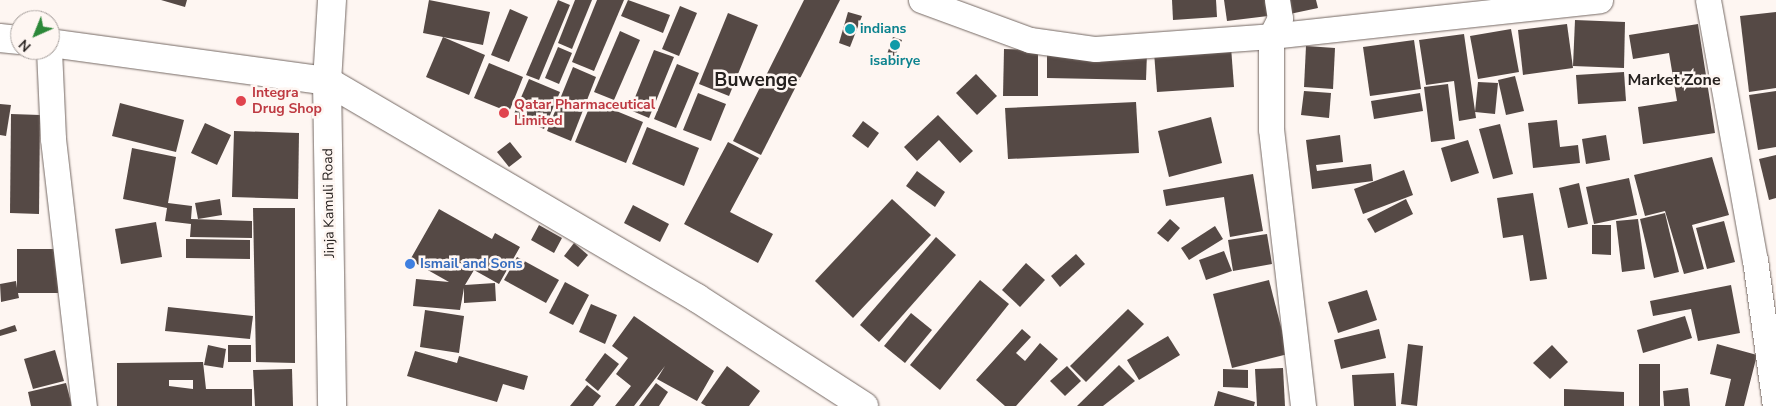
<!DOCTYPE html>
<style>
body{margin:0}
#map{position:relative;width:1776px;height:406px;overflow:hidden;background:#fef6f2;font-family:"Nunito Sans",sans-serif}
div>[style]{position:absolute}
.building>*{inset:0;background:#554945}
.roads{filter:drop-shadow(0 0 1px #756964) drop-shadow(0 0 1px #756964)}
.street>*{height:25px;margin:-12.5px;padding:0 12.5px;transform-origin:12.5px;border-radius:12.5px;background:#fff}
.secondary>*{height:28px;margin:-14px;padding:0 14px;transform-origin:14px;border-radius:14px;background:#fff}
.dots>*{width:14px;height:14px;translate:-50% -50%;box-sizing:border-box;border:2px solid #fef6f2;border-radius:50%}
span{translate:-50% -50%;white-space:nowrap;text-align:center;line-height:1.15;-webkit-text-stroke:5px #fef6f2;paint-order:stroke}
.culture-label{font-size:14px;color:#0d838f;font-weight:700}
.left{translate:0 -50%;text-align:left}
.health-label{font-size:14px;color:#be3a42;font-weight:700}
.street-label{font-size:14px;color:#26211f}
.shop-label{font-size:14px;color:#366cbe;font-weight:700}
.quarter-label{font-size:16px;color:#26211f;font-weight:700}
.district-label{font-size:19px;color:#26211f;font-weight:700}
.north{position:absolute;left:10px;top:10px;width:50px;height:50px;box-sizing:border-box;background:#fef6f2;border:1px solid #a8a19e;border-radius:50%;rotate:224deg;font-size:14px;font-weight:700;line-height:20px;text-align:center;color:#26211f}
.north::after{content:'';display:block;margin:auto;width:18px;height:22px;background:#2c8839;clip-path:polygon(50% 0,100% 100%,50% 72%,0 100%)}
</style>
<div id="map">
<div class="building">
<i style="clip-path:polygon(161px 0,187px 0,185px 7px)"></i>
<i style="clip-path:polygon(429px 0,490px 12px,483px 45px,423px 33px)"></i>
<i style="clip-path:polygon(558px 0,570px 5px,539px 80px,526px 75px)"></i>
<i style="clip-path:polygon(575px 0,592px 0,572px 49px,558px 43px)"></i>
<i style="clip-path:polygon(597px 0,624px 0,594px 71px,572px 62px)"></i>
<i style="clip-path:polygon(628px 0,670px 15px,663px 33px,621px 16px)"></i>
<i style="clip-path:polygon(804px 0,840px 0,761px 155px,733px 141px)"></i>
<i style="clip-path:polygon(1172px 0,1216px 0,1217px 17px,1173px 20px)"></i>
<i style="clip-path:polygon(1224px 0,1274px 0,1276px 15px,1227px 21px)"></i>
<i style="clip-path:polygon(1281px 0,1316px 0,1318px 8px,1285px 15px)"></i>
<i style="clip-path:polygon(680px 6px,697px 13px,679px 56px,662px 49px)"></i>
<i style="clip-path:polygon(510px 9px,528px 17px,509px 62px,491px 55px)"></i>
<i style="clip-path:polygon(848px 12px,862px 16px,850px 47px,839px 43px)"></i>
<i style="clip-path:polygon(1776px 12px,1776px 88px,1749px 92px,1740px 16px)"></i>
<i style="clip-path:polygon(728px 13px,758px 25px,729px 96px,699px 84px)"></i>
<i style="clip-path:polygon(1575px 20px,1625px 22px,1624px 68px,1573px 66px)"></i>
<i style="clip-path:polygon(1567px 24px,1573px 68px,1523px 75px,1518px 30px)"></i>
<i style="clip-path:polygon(1698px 24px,1715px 133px,1643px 144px,1638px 107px,1677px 101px,1669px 53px,1633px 59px,1629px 35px)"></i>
<i style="clip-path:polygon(1511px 29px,1519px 72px,1478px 79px,1470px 36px)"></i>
<i style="clip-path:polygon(620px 31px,640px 40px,614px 100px,594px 92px)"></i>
<i style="clip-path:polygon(1464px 34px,1476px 118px,1459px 121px,1454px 81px,1426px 85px,1419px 40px)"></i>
<i style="clip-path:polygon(443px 37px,485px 55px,469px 95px,426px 77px)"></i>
<i style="clip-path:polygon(893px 37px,902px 40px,893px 61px,886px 57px)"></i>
<i style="clip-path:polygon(1414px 40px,1421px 89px,1370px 96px,1363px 47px)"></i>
<i style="clip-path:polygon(1306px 46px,1335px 48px,1333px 89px,1304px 87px)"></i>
<i style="clip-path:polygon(558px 47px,572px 53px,559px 84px,545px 78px)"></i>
<i style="clip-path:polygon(1231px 47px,1234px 87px,1157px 92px,1154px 52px)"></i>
<i style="clip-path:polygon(1004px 49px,1038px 50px,1038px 96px,1003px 96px)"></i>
<i style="clip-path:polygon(654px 50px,674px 57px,649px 118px,630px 110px)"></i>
<i style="clip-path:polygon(1047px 51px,1147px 53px,1146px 80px,1047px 78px)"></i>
<i style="clip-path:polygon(489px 63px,523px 77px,509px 112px,474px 98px)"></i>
<i style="clip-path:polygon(677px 64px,699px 73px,676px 128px,654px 119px)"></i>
<i style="clip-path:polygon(573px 67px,596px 77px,571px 141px,547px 131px)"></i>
<i style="clip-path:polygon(1624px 72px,1626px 101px,1578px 104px,1576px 75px)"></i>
<i style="clip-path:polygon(976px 74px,997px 96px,977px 115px,956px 93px)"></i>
<i style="clip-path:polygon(1515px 76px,1524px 111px,1506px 115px,1498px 80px)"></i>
<i style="clip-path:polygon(529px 79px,560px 92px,544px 129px,513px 116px)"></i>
<i style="clip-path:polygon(1478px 82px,1498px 83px,1495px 114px,1475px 112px)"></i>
<i style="clip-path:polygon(1448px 84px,1455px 139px,1431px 142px,1424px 87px)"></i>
<i style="clip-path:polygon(1304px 91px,1331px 93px,1329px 118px,1301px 115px)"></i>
<i style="clip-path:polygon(1776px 91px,1776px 147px,1758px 150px,1749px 95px)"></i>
<i style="clip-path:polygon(698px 93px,726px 104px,711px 141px,683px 130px)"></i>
<i style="clip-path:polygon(1420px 93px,1423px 111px,1374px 119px,1371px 101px)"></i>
<i style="clip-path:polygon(592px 101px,643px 122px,626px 163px,575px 142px)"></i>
<i style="clip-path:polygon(1136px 102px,1139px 153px,1008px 159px,1005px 108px)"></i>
<i style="clip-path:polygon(120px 103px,184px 120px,176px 152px,112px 136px)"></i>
<i style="clip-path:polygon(0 104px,11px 105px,6px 136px,0 135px)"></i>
<i style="clip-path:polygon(11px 114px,40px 115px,39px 214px,10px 213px)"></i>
<i style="clip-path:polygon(938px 115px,973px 151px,960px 163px,939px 140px,917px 161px,904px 147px)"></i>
<i style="clip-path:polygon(1211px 117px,1222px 163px,1169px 177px,1158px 131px)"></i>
<i style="clip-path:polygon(1557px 120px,1560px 147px,1578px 145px,1580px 163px,1533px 168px,1528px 123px)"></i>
<i style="clip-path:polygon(863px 121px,879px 133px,868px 148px,852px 136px)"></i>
<i style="clip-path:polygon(205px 123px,231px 135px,217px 165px,191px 153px)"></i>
<i style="clip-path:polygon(1500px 124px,1513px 174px,1493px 179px,1479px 129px)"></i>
<i style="clip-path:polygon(647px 127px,699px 148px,684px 186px,632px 164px)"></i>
<i style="clip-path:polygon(234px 131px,299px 133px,298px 199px,232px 197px)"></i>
<i style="clip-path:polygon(1340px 135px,1343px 162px,1316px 165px,1317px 171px,1371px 164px,1373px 181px,1312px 189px,1306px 140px)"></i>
<i style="clip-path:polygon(1606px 135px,1610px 160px,1586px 164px,1582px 139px)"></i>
<i style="clip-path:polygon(1468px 140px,1479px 173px,1451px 182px,1441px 148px)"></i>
<i style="clip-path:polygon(510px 142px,522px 157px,509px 167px,497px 152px)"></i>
<i style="clip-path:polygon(728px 142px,759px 158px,730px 212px,773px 234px,758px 263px,684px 224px)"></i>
<i style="clip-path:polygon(132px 148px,176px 157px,168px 203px,192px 206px,191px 219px,252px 221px,252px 238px,190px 237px,191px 224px,165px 221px,167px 208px,123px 199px)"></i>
<i style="clip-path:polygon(1776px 155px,1776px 198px,1769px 200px,1759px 159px)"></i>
<i style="clip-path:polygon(1712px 157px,1729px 215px,1692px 225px,1704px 269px,1684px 274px,1665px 211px,1645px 216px,1634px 175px)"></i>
<i style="clip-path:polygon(1404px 170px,1413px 195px,1363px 214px,1354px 189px)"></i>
<i style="clip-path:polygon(917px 171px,945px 192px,935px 207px,906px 186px)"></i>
<i style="clip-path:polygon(1253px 174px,1263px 231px,1230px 237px,1224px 197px,1166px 206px,1163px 190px)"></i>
<i style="clip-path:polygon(1629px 178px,1637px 215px,1594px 224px,1586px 187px)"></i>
<i style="clip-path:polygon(1579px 183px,1588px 224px,1568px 228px,1559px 188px)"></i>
<i style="clip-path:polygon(1533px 193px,1547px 279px,1530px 281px,1523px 235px,1503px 238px,1497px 198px)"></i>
<i style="clip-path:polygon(220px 199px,222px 215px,198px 219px,195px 203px)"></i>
<i style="clip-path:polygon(892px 199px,931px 235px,853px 318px,815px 281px)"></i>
<i style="clip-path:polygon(1406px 199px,1413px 214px,1375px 233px,1367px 219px)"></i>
<i style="clip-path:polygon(633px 205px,669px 224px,660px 242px,624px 223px)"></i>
<i style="clip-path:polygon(253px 208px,295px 208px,295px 363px,256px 362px)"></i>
<i style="clip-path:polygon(439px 209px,492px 239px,495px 233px,520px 247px,499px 284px,474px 270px,465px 285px,495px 283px,496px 301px,464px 303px,464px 288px,460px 310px,413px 306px,416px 279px,449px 282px,410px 260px)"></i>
<i style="clip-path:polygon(1665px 213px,1679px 272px,1654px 278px,1640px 219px)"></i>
<i style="clip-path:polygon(1170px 219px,1180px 228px,1168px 242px,1157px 233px)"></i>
<i style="clip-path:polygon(1638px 219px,1645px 269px,1622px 272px,1616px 221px)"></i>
<i style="clip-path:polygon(1724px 221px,1735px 262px,1707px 269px,1696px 228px)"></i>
<i style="clip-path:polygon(156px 222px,162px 257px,121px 264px,115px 229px)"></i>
<i style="clip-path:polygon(539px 225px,562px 238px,554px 253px,531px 240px)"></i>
<i style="clip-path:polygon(1592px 225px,1611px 225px,1611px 255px,1592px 254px)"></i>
<i style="clip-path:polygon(1215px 226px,1223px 239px,1189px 260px,1181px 248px)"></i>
<i style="clip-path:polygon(1267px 234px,1272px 264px,1233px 271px,1228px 240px)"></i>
<i style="clip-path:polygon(936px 237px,956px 255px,879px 342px,860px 325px)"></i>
<i style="clip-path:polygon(186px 239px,250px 240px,250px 259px,186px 258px)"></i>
<i style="clip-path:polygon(574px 243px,588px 255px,578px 267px,564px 256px)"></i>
<i style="clip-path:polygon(17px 249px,58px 249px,58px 293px,18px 293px,19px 298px,1px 302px,0 284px,16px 281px,17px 288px)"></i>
<i style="clip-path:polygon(1224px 251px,1232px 271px,1206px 280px,1199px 260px)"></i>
<i style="clip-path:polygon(1076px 254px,1085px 264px,1060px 287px,1051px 276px)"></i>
<i style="clip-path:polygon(517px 257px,559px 280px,546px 303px,504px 280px)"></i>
<i style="clip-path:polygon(1026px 263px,1045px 280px,1020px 307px,1002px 290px)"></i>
<i style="clip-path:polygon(980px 280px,1009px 304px,940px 390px,910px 365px)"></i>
<i style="clip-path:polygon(1269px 280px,1288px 354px,1232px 368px,1213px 294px)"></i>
<i style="clip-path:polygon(565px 282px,589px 295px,573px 325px,549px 313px)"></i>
<i style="clip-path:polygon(1731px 285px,1740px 333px,1698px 341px,1691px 309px,1653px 316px,1650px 301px)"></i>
<i style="clip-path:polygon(1367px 290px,1377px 320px,1338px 333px,1328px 302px)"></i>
<i style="clip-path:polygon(591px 304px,617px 315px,605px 344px,579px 332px)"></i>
<i style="clip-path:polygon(168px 307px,253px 316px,250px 339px,165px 331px)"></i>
<i style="clip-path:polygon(1128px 309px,1144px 324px,1086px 382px,1070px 366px)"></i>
<i style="clip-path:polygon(425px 310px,464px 316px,459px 353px,420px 347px)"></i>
<i style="clip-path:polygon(911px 313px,932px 330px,905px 363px,884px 346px)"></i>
<i style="clip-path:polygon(634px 316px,714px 371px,697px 401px,657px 379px,665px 366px,634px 406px,615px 406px,631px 386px,616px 374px,628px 358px,612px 346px)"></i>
<i style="clip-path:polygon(1685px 316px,1692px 338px,1643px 353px,1637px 330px)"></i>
<i style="clip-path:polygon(15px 325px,17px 331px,0 336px,0 330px)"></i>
<i style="clip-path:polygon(1022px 329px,1031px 337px,1016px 353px,1025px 361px,1040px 343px,1058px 359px,1016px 406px,1005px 406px,976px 380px)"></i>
<i style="clip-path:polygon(1379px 329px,1386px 358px,1341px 369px,1334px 340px)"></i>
<i style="clip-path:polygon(1168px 336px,1180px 355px,1139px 380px,1127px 360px)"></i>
<i style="clip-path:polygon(1408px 344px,1423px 346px,1417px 406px,1401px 404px)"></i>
<i style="clip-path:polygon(1717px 344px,1757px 355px,1744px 406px,1725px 406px,1731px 379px,1710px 374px)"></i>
<i style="clip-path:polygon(208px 345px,226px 349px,223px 368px,204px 365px)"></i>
<i style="clip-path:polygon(228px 345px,251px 345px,251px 362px,228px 362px)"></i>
<i style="clip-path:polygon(1552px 345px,1568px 362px,1550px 379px,1533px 363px)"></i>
<i style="clip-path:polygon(55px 350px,64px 381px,33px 389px,24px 359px)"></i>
<i style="clip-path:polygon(415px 351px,457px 363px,459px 356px,528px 376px,524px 390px,503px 384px,497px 402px,407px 376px)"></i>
<i style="clip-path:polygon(605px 353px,619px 364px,598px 391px,585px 380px)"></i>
<i style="clip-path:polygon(evenodd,203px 362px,206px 389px,252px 389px,252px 406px,117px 406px,117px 363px,203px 362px,169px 380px,193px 380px,193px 389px,169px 386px,169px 380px)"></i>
<i style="clip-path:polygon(1639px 364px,1660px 364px,1660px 406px,1639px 406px)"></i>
<i style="clip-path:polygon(1119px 365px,1135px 381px,1103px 406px,1077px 406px)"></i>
<i style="clip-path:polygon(727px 366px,760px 391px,749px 406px,706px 406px,701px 403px)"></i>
<i style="clip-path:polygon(1067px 366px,1081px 381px,1065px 396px,1050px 381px)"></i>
<i style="clip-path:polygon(1283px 368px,1285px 406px,1257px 406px,1255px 369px)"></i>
<i style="clip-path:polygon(292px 369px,293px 406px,255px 406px,253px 370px)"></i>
<i style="clip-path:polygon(1223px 369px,1248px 370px,1248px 388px,1223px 387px)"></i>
<i style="clip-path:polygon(1394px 373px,1396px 406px,1354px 406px,1352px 375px)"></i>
<i style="clip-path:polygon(66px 383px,72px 406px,31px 406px,28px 392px)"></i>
<i style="clip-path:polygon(656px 383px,668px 392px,659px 406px,639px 406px)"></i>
<i style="clip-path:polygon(587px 385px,601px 396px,593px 406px,570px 406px)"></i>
<i style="clip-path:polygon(1688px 388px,1690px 406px,1664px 406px,1663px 391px)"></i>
<i style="clip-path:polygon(1564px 389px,1624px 392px,1624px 406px,1564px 406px)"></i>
<i style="clip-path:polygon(1218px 391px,1255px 402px,1254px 406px,1214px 406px)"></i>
</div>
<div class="roads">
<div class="street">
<i style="left:921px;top:0;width:116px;rotate:20.2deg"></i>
<i style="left:1030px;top:40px;width:66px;rotate:7.9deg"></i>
<i style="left:1095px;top:49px;width:176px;rotate:-4.2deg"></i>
<i style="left:1271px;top:36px;width:331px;rotate:-6.2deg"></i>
<i style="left:1277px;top:0;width:18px;rotate:81deg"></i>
<i style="left:1280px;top:18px;width:20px;rotate:117deg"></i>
<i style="left:1271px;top:36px;width:93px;rotate:90deg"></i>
<i style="left:1271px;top:129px;width:279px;rotate:83.4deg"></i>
<i style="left:1708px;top:0;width:264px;rotate:79.8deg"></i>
<i style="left:1755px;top:260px;width:147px;rotate:82.2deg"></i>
<i style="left:49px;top:50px;width:89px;rotate:87.4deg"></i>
<i style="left:53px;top:139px;width:269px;rotate:83.4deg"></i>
</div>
<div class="secondary">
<i style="left:332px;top:0;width:81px;rotate:93.5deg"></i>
<i style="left:327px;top:81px;width:325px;rotate:89.1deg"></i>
<i style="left:0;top:38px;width:20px;rotate:6deg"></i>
<i style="left:50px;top:43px;width:280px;rotate:7.8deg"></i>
<i style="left:327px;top:81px;width:429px;rotate:30.4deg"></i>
<i style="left:697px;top:298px;width:199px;rotate:32.9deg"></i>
</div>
</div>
<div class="dots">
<i style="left:850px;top:29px;background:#0f9aa8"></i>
<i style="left:895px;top:45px;background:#0f9aa8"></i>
<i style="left:241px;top:101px;background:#e0444e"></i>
<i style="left:504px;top:113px;background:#e0444e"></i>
<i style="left:410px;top:264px;background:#3f7fe0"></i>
</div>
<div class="culture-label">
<span class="left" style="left:860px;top:29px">indians</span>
<span style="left:895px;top:61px">isabirye</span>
</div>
<div class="health-label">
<span class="left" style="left:252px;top:101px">Integra<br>Drug Shop</span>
<span class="left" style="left:514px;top:113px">Qatar Pharmaceutical<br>Limited</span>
</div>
<div class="street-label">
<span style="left:329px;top:203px;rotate:-91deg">Jinja Kamuli Road</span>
</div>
<div class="shop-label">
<span class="left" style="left:420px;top:264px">Ismail and Sons</span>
</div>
<div class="quarter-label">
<span style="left:1674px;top:80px">Market Zone</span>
</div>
<div class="district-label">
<span style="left:756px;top:81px">Buwenge</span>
</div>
<div class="north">N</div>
</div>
